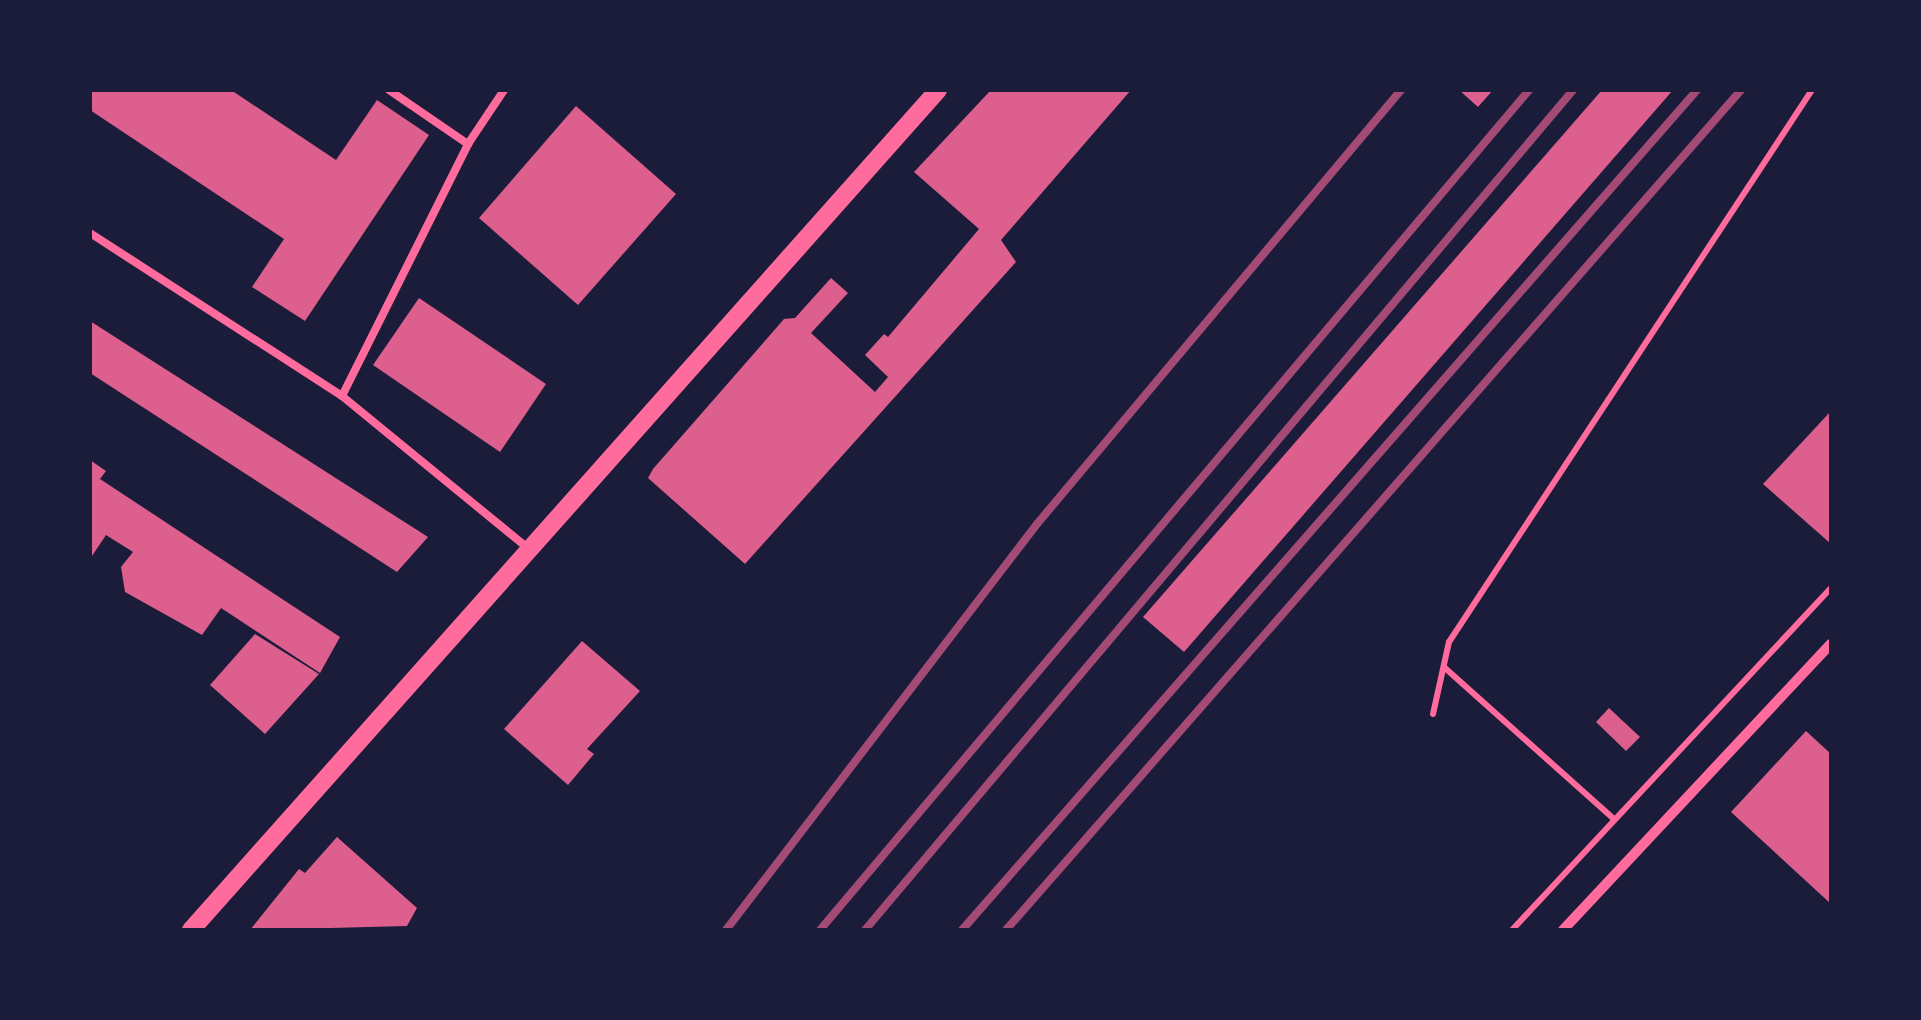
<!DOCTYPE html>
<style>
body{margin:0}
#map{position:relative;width:1921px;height:1020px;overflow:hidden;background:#1b1b3a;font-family:"IBM Plex Sans",sans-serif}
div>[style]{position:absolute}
.building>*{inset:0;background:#dd5f8e}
.path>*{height:6px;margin:-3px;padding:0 3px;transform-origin:3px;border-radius:3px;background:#ff6b9d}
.service>*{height:8px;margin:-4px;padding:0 4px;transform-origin:4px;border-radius:4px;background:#ff6b9d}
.minor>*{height:10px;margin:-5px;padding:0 5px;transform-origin:5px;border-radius:5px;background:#ff6b9d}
.tertiary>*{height:18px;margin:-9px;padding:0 9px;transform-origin:9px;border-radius:9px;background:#ff6b9d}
.rail>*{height:8px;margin:-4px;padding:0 4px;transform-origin:4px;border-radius:4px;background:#a44b75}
span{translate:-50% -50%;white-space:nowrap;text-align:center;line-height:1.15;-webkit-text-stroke:8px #1b1b3a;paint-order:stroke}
.frame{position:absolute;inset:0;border:92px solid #1b1b3a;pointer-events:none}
</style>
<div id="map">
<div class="building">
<i style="clip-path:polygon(90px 90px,231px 90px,336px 160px,377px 100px,429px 135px,305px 321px,252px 287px,284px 239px,90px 110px)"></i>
<i style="clip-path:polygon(991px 90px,1131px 90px,1001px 240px,1016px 262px,745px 564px,648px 478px,653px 469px,784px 319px,795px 318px,831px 278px,848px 293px,811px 333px,875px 392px,888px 377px,865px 355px,884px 334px,888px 337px,979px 229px,914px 172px)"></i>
<i style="clip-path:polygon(1459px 90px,1493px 90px,1478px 107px)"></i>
<i style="clip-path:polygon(1602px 90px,1673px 90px,1184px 652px,1143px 617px)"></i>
<i style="clip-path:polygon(576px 106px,676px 194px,578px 305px,479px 218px)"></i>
<i style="clip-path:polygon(419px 298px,546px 384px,500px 452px,373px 365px)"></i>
<i style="clip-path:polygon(90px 321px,428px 537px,397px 572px,90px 373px)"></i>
<i style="clip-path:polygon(1831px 411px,1831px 544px,1763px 484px)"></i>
<i style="clip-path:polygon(90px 460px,106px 471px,100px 479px,340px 637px,320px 673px,221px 608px,202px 635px,125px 592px,121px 567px,133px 552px,106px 535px,90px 559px)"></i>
<i style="clip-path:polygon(255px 634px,319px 674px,265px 734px,210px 685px)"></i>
<i style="clip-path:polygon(582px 641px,640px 691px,587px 749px,594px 754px,568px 785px,504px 729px)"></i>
<i style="clip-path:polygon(1609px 708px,1640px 737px,1626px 751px,1596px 722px)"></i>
<i style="clip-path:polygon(1806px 731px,1831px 754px,1831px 904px,1731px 812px)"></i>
<i style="clip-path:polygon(337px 837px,417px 908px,407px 926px,250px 930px,299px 869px,305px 873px)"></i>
</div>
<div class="path">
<i style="left:1445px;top:668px;width:227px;rotate:41.8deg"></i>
<i style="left:1433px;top:714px;width:74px;rotate:-77.5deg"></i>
<i style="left:1449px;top:642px;width:661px;rotate:-56.67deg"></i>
<i style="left:1512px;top:930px;width:468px;rotate:-47deg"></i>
</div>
<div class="service">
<i style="left:389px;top:90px;width:96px;rotate:34.4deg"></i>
<i style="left:468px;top:144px;width:65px;rotate:-56.3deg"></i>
<i style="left:90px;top:233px;width:300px;rotate:32.9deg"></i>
<i style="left:342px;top:396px;width:243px;rotate:39.3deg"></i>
<i style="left:342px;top:396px;width:282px;rotate:-63.4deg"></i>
</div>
<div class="minor">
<i style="left:1563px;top:930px;width:392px;rotate:-46.9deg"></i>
</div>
<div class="tertiary">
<i style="left:191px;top:930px;width:1124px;rotate:-48.35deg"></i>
</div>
<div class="rail">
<i style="left:726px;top:930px;width:511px;rotate:-52.55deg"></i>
<i style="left:1037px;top:524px;width:566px;rotate:-50.01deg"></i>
<i style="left:820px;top:930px;width:1099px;rotate:-49.83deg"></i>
<i style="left:865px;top:930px;width:1099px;rotate:-49.87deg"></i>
<i style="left:962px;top:930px;width:1116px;rotate:-48.81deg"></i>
<i style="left:1006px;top:930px;width:1116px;rotate:-48.81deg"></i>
</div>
<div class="frame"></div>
</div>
